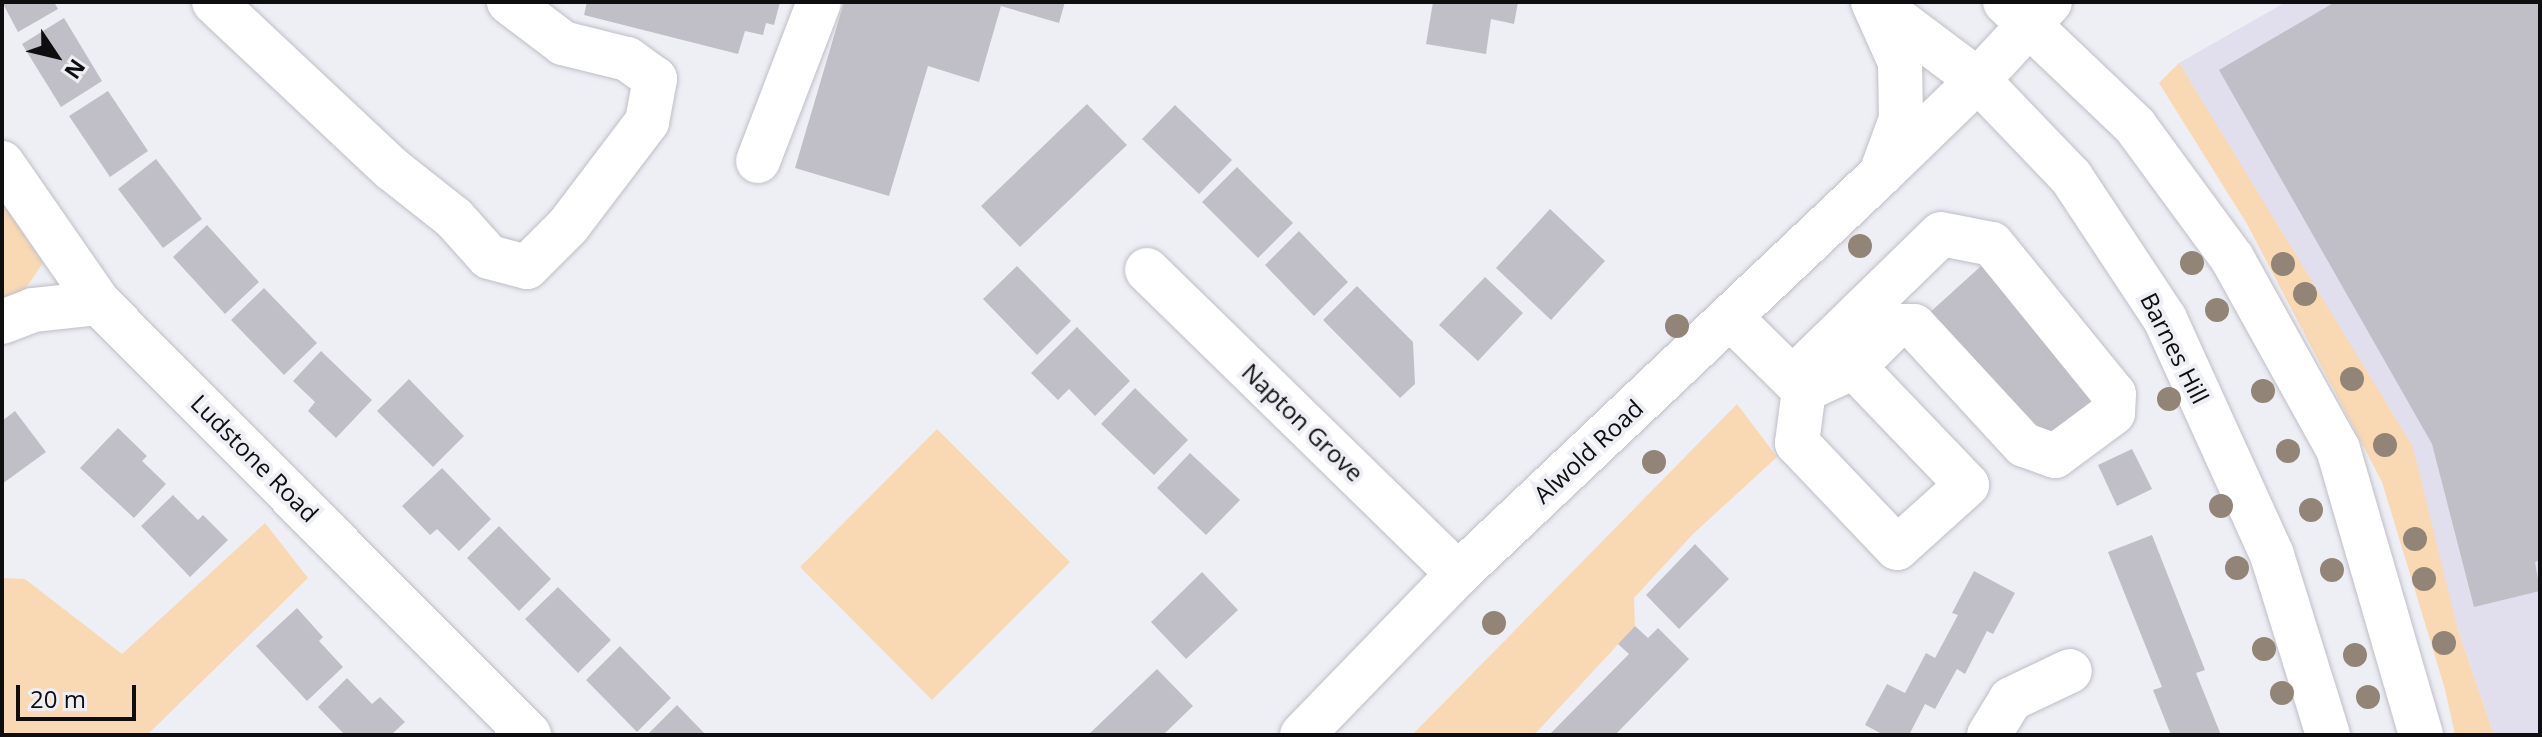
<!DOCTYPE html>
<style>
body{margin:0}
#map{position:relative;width:2542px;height:737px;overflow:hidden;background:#eeeef5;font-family:"Open Sans",sans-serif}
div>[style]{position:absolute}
.built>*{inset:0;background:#e1dfee}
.green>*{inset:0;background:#f9d9b4}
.building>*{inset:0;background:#c0bfc7}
.roads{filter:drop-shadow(0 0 2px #bfbec6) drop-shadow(0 0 2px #bfbec6)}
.minor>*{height:44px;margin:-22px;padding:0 22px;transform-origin:22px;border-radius:22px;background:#fff}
.major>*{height:44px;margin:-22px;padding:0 22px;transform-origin:22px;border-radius:22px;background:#fff}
.trees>*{width:24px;height:24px;margin:-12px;border-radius:50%;background:#928476}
span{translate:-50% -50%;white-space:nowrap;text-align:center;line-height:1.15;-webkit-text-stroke:8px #eeeef5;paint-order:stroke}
.street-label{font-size:24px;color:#0e0e10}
.frame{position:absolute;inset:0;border:4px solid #0e0e10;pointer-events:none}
.north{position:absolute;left:16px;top:16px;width:80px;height:80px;-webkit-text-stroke:6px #eeeef5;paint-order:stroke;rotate:125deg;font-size:22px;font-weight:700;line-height:32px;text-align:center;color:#0e0e10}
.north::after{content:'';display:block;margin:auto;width:28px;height:36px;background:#0e0e10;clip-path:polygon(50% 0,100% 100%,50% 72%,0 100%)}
.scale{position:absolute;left:16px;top:685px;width:120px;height:36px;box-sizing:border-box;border:4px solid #0e0e10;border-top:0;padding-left:10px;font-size:24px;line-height:28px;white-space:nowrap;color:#0e0e10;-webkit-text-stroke:6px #eeeef5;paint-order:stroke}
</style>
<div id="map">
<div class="built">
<i style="clip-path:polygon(2286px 2px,2540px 2px,2540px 735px,2494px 735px,2458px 630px,2179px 63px)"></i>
</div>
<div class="green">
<i style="clip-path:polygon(2179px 63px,2413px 447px,2458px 630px,2494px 735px,2455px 735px,2445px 689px,2382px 482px,2247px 224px,2159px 83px)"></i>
<i style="clip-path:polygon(2px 201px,43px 263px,17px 301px,2px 304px)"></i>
<i style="clip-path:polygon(1737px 404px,1777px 457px,1693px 534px,1634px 598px,1635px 626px,1534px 735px,1412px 735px)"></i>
<i style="clip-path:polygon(937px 429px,1070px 562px,932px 700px,800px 567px)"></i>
<i style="clip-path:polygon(265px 523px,308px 578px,147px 735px,2px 735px,2px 578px,25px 579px,122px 654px)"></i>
</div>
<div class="building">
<i style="clip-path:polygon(2px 2px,54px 2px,58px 9px,18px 32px)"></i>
<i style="clip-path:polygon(587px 2px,780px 2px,774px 25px,766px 23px,763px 35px,745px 31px,738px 54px,584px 15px)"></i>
<i style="clip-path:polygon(844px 2px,1065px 2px,1059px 23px,1001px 6px,979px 82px,928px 66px,889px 196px,795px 168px)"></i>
<i style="clip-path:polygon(1433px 2px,1518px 2px,1514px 24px,1491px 19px,1486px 54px,1426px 44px)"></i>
<i style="clip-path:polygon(2335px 2px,2540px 2px,2540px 560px,2535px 562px,2540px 591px,2474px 607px,2432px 444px,2219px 70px)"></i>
<i style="clip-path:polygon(64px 18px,102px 81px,61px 107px,22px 44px)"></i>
<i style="clip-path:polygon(108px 91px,148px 151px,110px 177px,69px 116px)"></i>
<i style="clip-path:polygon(1087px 104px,1127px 145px,1020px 247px,981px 206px)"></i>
<i style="clip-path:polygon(1175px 105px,1232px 160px,1199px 194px,1142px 139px)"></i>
<i style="clip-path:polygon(156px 159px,202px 219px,163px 248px,118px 189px)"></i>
<i style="clip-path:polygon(1237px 167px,1293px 223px,1258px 258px,1202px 202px)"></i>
<i style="clip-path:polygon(1550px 209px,1605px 261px,1551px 320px,1496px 268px)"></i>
<i style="clip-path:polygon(207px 225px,259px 282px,225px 314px,173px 257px)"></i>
<i style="clip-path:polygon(1299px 231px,1348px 282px,1314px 316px,1265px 265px)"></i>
<i style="clip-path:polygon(1017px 266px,1071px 321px,1037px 355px,983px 299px)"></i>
<i style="clip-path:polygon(1981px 266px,2098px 396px,2044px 444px,1927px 315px)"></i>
<i style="clip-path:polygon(1485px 277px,1523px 313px,1478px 361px,1439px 325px)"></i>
<i style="clip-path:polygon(1357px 286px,1413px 342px,1415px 384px,1400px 398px,1323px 320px)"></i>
<i style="clip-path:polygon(264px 288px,317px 343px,284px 375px,231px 320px)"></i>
<i style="clip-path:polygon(1077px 327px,1130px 381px,1095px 416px,1069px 389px,1058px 400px,1031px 373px)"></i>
<i style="clip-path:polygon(321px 351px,372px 400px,336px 438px,308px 411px,315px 402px,293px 381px)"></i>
<i style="clip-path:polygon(409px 379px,464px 436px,433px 467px,377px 411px)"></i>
<i style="clip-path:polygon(1135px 388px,1188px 440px,1154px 475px,1101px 424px)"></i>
<i style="clip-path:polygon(15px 411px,46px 452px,2px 484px,2px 421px)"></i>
<i style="clip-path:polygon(118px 428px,147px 456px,142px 461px,166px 484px,134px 518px,80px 468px)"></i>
<i style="clip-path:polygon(2132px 449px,2152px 489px,2117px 506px,2098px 465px)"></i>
<i style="clip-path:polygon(1190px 453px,1240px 500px,1206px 535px,1157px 488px)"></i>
<i style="clip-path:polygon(442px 468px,491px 519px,459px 551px,437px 529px,430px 535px,402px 506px)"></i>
<i style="clip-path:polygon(173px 495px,198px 520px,203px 515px,228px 540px,190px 577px,141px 526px)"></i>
<i style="clip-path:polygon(499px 526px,551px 579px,519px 611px,467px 558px)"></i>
<i style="clip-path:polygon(2152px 535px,2205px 670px,2196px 673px,2221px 735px,2171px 735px,2153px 690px,2162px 687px,2108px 552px)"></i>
<i style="clip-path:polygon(1695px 544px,1729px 579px,1679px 629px,1646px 595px)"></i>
<i style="clip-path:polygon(1974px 571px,2015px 593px,1993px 634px,1987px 631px,1965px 674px,1957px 669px,1935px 709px,1925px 704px,1909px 735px,1884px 735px,1865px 725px,1887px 684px,1905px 693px,1926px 653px,1935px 658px,1958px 615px,1952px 613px)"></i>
<i style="clip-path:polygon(1202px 572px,1238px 610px,1186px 659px,1151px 622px)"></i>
<i style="clip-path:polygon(558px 587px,611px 640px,578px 673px,525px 619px)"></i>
<i style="clip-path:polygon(297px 608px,323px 637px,319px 641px,343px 667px,307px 701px,256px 646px)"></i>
<i style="clip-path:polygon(1635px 626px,1648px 638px,1658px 628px,1689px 659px,1615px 735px,1549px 735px,1629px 654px,1618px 644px)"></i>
<i style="clip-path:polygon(620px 646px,671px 698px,637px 732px,586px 680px)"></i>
<i style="clip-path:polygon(1157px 669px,1193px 706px,1163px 735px,1088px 735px)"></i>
<i style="clip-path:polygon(347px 678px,372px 704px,380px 697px,405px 722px,391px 735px,345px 735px,318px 707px)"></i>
<i style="clip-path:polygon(677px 705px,706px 735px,647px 735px)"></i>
</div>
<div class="roads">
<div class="minor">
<i style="left:214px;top:2px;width:244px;rotate:43.2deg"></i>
<i style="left:392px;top:169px;width:79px;rotate:38.3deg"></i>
<i style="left:454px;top:218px;width:52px;rotate:48.1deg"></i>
<i style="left:489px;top:257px;width:39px;rotate:15deg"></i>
<i style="left:527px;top:267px;width:58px;rotate:-45deg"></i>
<i style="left:568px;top:226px;width:131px;rotate:-52.8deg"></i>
<i style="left:647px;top:122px;width:44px;rotate:-79.5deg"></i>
<i style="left:655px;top:79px;width:34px;rotate:-144deg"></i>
<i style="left:627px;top:59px;width:66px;rotate:-166deg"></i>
<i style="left:563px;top:43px;width:68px;rotate:-142.8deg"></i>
<i style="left:1873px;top:2px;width:66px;rotate:65.8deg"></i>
<i style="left:1900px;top:62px;width:57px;rotate:89deg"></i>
<i style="left:1901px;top:119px;width:52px;rotate:110.2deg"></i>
<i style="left:758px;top:161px;width:170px;rotate:-69deg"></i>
<i style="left:2px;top:163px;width:170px;rotate:55.3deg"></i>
<i style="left:99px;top:303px;width:610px;rotate:45.13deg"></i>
<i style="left:1147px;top:270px;width:435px;rotate:44.3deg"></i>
<i style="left:1730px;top:317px;width:104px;rotate:44.6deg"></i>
<i style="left:2px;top:322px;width:33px;rotate:-21deg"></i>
<i style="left:33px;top:310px;width:66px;rotate:-6.1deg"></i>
<i style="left:1854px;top:367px;width:163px;rotate:46.2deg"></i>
<i style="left:1967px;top:485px;width:94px;rotate:138deg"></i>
<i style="left:1897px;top:548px;width:145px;rotate:-133.6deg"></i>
<i style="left:1797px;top:443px;width:53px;rotate:-82.5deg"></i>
<i style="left:1804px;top:390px;width:55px;rotate:-24.7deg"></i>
<i style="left:1793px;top:378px;width:206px;rotate:-44.2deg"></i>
<i style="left:1941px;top:234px;width:52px;rotate:11.1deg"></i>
<i style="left:1992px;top:244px;width:193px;rotate:50.9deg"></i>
<i style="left:2114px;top:394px;width:19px;rotate:93deg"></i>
<i style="left:2113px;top:413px;width:72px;rotate:143.4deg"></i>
<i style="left:2055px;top:456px;width:33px;rotate:-160deg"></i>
<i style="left:2024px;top:445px;width:162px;rotate:-132.7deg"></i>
<i style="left:1914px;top:326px;width:19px;rotate:180deg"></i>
<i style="left:1895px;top:326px;width:58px;rotate:135deg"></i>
<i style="left:1302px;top:735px;width:224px;rotate:-45.9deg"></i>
<i style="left:1458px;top:574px;width:582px;rotate:-43.4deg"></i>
<i style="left:1881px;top:174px;width:135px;rotate:-44.1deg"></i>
<i style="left:1978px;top:80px;width:106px;rotate:-47.3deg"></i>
<i style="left:1989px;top:735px;width:42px;rotate:-58.6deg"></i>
<i style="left:2011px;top:699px;width:65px;rotate:-25.4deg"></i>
</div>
<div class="major">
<i style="left:1874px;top:2px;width:130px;rotate:36.9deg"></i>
<i style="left:1978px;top:80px;width:134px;rotate:46.2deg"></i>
<i style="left:2071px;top:177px;width:170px;rotate:56.5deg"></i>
<i style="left:2165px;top:319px;width:259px;rotate:65.6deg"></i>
<i style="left:2272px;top:555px;width:189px;rotate:72.7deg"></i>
<i style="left:2005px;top:2px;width:180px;rotate:43.6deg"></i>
<i style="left:2135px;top:126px;width:164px;rotate:53.7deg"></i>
<i style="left:2232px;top:258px;width:218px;rotate:61deg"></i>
<i style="left:2338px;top:449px;width:298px;rotate:73.8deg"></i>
</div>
</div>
<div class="trees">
<i style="left:1860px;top:246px"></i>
<i style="left:2192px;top:263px"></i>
<i style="left:2283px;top:264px"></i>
<i style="left:2305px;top:294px"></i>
<i style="left:2217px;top:310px"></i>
<i style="left:1677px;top:326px"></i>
<i style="left:2352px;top:379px"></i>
<i style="left:2263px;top:391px"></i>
<i style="left:2169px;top:399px"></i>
<i style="left:2385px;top:445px"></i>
<i style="left:2288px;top:451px"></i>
<i style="left:1654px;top:462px"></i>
<i style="left:2221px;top:506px"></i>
<i style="left:2311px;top:510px"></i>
<i style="left:2415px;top:539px"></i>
<i style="left:2237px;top:568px"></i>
<i style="left:2332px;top:570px"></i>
<i style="left:2424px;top:579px"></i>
<i style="left:1494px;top:623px"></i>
<i style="left:2444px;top:643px"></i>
<i style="left:2264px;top:649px"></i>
<i style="left:2355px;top:655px"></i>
<i style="left:2282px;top:693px"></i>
<i style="left:2368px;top:697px"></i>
</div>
<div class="street-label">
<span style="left:2175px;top:348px;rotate:63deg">Barnes Hill</span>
<span style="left:1303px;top:422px;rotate:44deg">Napton Grove</span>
<span style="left:1588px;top:451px;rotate:-43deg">Alwold Road</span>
<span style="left:255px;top:458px;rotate:45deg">Ludstone Road</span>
</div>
<div class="frame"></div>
<div class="north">N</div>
<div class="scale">20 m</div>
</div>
